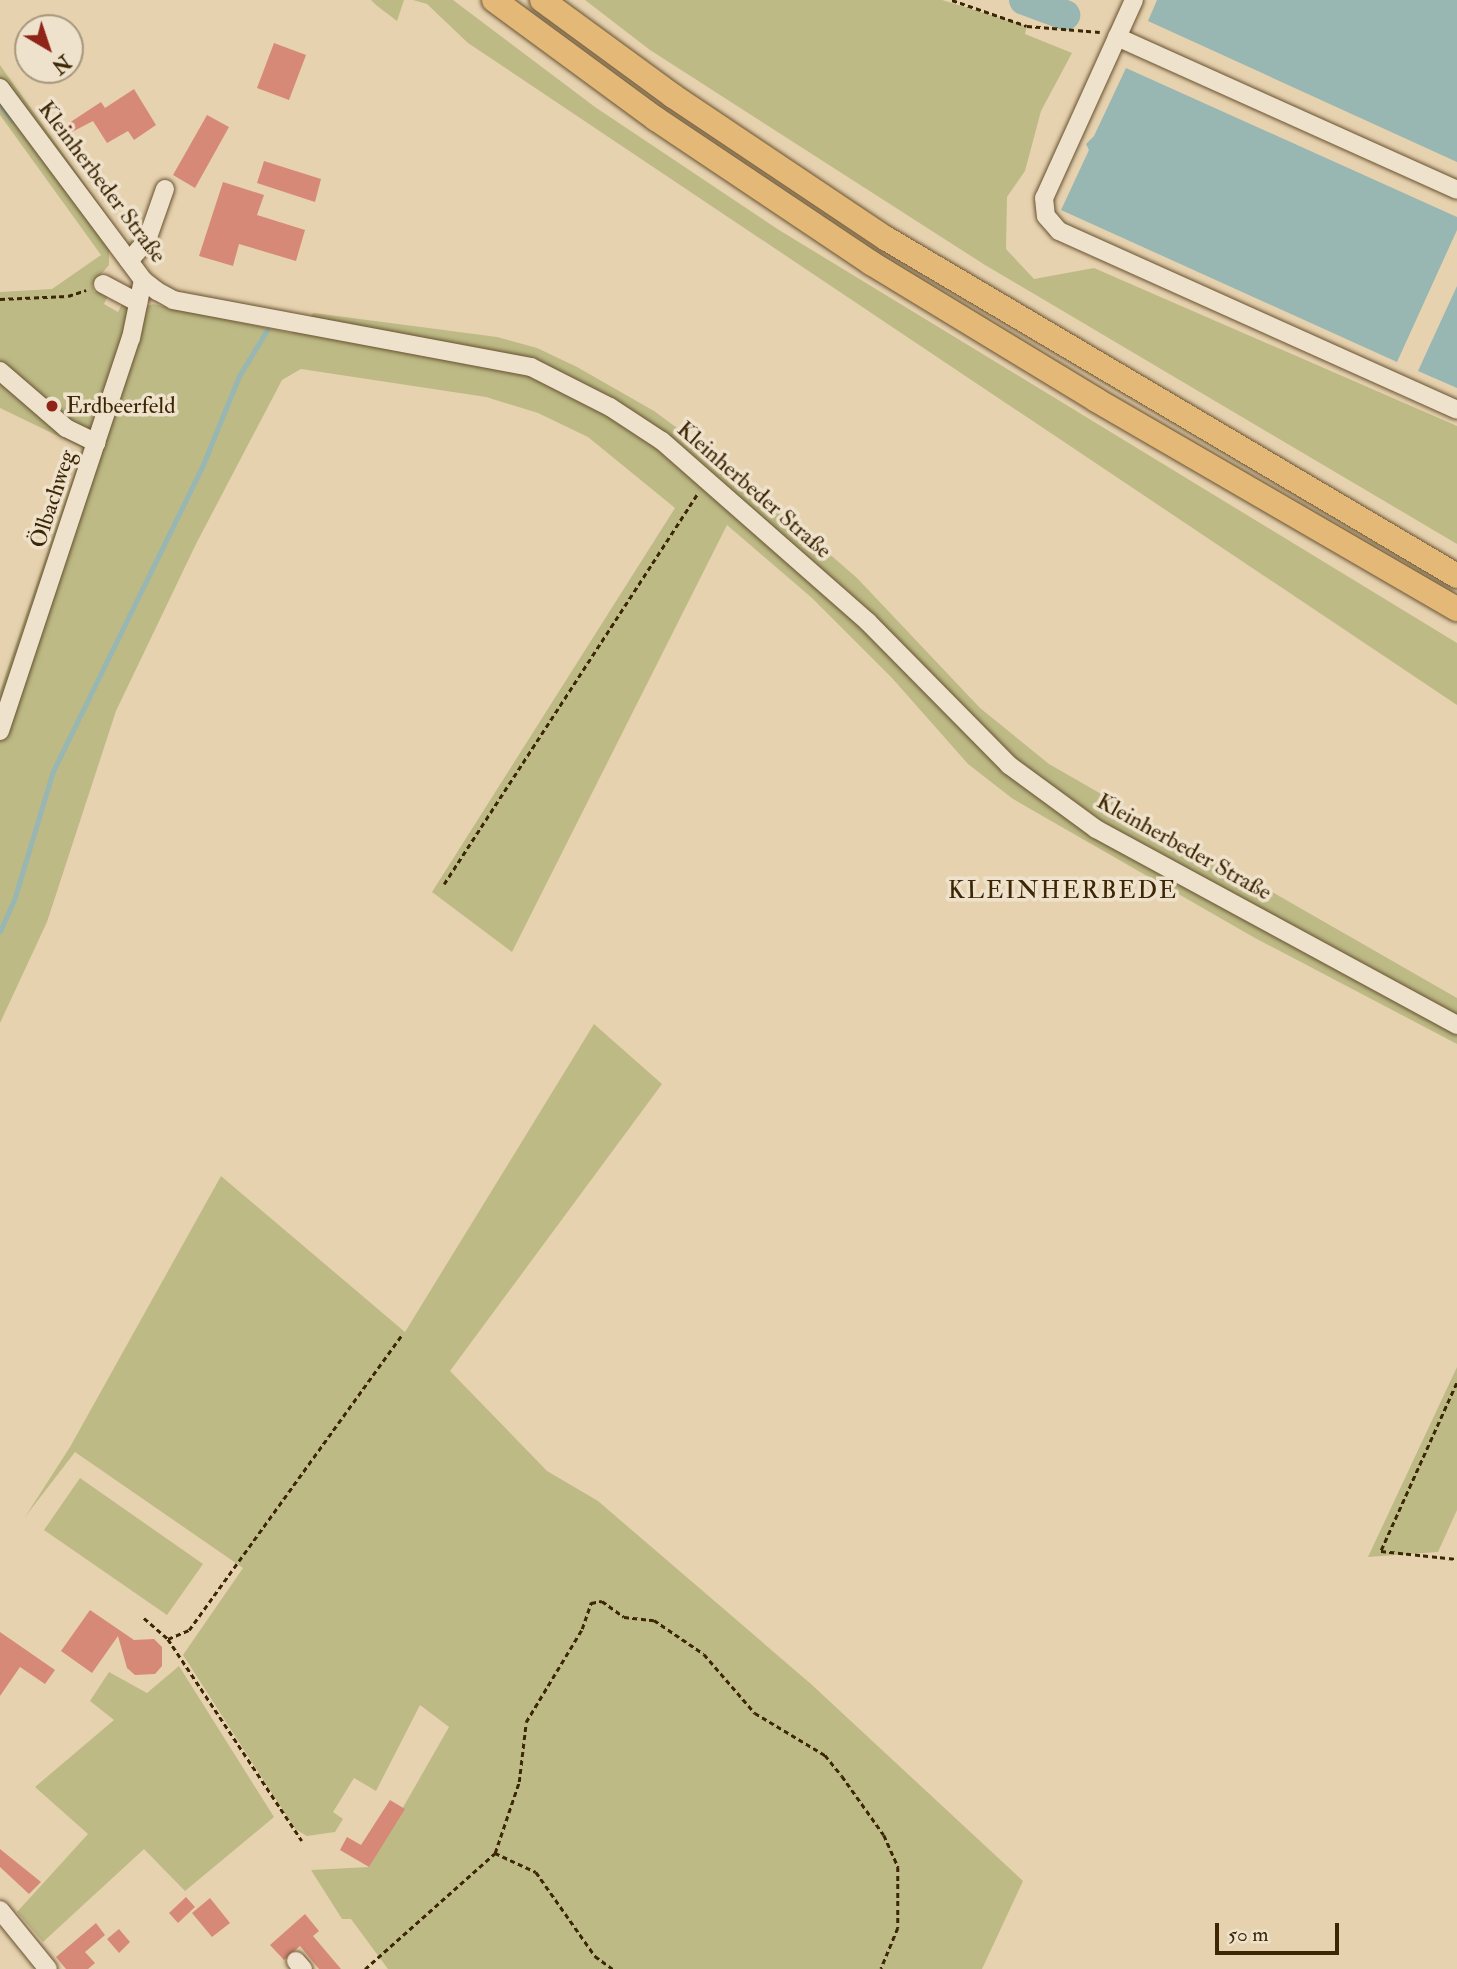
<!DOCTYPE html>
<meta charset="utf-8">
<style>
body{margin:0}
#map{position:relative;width:1457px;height:1969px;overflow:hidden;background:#e7d2b0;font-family:"IM FELL Double Pica",serif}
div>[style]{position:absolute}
.green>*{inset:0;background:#bdba86}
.water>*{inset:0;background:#98b6b2}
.stream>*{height:5px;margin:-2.5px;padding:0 2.5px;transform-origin:2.5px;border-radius:2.5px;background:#98b6b2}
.river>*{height:30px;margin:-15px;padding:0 15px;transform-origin:15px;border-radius:15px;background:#98b6b2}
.building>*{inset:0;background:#d68977}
.path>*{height:2.5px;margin-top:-1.25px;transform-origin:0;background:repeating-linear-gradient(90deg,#3c2604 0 5px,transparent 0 8.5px)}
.roads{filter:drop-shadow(0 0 2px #67512f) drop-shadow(0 0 2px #67512f)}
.minor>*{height:18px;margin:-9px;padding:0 9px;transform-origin:9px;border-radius:9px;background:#efe2cc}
.highway>*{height:24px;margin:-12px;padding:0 12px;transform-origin:12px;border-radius:12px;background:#e4b978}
.dots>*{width:19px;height:19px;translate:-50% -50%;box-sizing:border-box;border:4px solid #efe2cc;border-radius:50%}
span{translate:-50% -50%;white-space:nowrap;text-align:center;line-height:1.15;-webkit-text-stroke:7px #efe2cc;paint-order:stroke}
.street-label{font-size:23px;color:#3c2604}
.poi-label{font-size:23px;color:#3c2604}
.left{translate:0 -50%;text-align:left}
.neighbourhood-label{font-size:24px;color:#3c2604;letter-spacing:2px}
.north{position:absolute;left:14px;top:14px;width:70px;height:70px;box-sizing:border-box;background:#efe2cc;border:2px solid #a7977c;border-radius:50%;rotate:141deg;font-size:19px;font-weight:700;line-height:28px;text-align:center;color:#3c2604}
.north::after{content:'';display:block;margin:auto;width:24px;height:32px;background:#8f2418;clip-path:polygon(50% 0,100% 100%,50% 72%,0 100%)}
.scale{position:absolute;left:1215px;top:1923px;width:124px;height:32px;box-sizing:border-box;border:4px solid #3c2604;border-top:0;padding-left:9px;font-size:21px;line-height:24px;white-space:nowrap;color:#3c2604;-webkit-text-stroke:5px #efe2cc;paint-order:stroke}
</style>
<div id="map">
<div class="green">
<i style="clip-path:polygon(371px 0,404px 0,397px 21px,376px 5px)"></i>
<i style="clip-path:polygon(413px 0,453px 0,595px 107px,779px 230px,1457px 643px,1457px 705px,468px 43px,427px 4px)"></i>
<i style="clip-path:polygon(585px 0,942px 0,1027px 26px,1025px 34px,1072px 53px,1041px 111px,1025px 171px,1007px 197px,1006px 249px,1034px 279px,1094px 268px,1457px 426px,1457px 544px,985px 265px,650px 50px)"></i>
<i style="clip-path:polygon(0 65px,124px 239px,109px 252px,109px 265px,92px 285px,94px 292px,100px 290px,108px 296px,104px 304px,118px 312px,125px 299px,145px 307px,153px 304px,291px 333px,314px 313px,497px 337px,537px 348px,577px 367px,654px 411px,726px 464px,857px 578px,980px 708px,1049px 764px,1457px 998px,1457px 1044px,1255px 938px,1013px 799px,968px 764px,892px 678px,812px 598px,727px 525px,512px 952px,432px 892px,675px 508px,588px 437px,538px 413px,486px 397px,301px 369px,282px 380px,196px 544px,116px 711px,47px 922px,0 1023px,0 691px,83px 448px,0 408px,0 292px,52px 289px,101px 255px,0 115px)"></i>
<i style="clip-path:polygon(594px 1024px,662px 1084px,450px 1371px,547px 1471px,598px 1501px,811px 1684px,1023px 1881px,982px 1969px,388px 1969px,351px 1919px,342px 1919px,311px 1870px,369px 1867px,449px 1727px,420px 1705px,376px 1791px,354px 1778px,333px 1812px,343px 1819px,335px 1832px,307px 1836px,295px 1829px,183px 1655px,243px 1568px,75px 1452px,25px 1517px,70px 1447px,221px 1176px,405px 1332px)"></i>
<i style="clip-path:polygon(1457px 1367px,1457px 1510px,1438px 1552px,1368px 1557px)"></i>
<i style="clip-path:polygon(80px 1478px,203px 1564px,167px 1615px,44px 1530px)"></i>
<i style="clip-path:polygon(179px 1666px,274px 1817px,185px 1891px,144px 1849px,43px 1942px,17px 1912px,88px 1834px,35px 1787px,114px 1720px,90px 1701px,109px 1672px,147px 1693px)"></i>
</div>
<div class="water">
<i style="clip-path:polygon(1157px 0,1457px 0,1457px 162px,1148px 21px)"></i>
<i style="clip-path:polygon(1126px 68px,1457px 217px,1457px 230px,1397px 362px,1061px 210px,1089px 150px,1086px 144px,1094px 136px)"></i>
<i style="clip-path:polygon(1457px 286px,1457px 388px,1418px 371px)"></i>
</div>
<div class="stream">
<i style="left:0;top:104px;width:21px;rotate:53deg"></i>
<i style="left:0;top:931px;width:34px;rotate:-66deg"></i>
<i style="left:14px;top:900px;width:135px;rotate:-73.2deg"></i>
<i style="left:53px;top:771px;width:339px;rotate:-63.9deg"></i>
<i style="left:202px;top:467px;width:98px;rotate:-67.9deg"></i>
<i style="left:239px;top:376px;width:54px;rotate:-58.7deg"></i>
</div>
<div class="river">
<i style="left:1024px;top:0;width:44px;rotate:20.1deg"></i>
</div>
<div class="building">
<i style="clip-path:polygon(274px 43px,306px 55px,289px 100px,257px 88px)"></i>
<i style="clip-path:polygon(134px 89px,156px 125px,134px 140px,128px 131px,107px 143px,93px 121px,70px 133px,66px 125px,101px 102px,105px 108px)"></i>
<i style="clip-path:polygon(207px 115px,229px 127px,195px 188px,173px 175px)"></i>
<i style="clip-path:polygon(264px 161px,321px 179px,315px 202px,257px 183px)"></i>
<i style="clip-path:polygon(223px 182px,264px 195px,257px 215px,305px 230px,296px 261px,239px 244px,233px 266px,199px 256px)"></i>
<i style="clip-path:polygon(90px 1610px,134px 1640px,154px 1639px,162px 1647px,162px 1666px,155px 1674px,135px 1675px,127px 1668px,118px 1636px,92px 1673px,61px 1651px)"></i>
<i style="clip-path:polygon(0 1632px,55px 1670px,45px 1684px,20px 1667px,0 1696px)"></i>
<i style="clip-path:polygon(390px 1800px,405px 1809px,369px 1867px,340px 1850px,347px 1837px,361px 1845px)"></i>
<i style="clip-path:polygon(0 1849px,41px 1882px,29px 1894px,0 1867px)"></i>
<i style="clip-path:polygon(186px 1897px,195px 1907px,178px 1923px,169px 1913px)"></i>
<i style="clip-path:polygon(210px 1898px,230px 1923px,212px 1937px,192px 1913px)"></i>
<i style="clip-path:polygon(305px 1914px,319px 1931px,313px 1936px,341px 1969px,319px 1969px,300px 1946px,284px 1960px,270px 1945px)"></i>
<i style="clip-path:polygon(96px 1923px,105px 1935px,85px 1952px,95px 1963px,88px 1969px,66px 1969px,56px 1957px)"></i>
<i style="clip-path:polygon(119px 1929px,130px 1942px,119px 1953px,107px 1939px)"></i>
</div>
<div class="path">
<i style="left:952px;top:0;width:79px;rotate:19.1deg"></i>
<i style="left:1027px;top:26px;width:73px;rotate:4.7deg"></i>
<i style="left:0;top:299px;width:68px;rotate:-2.5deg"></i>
<i style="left:68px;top:296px;width:19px;rotate:-18deg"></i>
<i style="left:444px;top:884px;width:465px;rotate:-57deg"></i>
<i style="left:1457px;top:1383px;width:184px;rotate:114.3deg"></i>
<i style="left:1381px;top:1551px;width:76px;rotate:6deg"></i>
<i style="left:144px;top:1618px;width:32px;rotate:41deg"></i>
<i style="left:168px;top:1639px;width:242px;rotate:56.4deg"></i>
<i style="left:168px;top:1639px;width:23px;rotate:-23deg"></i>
<i style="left:189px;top:1630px;width:364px;rotate:-54.2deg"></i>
<i style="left:495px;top:1853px;width:45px;rotate:24.9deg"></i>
<i style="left:536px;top:1872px;width:103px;rotate:54.9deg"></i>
<i style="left:595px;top:1956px;width:22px;rotate:36deg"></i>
<i style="left:365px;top:1969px;width:174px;rotate:-41.7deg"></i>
<i style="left:495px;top:1853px;width:75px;rotate:-71.3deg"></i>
<i style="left:519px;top:1782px;width:60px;rotate:-83.3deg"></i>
<i style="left:526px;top:1722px;width:109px;rotate:-58.9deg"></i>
<i style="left:582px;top:1629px;width:28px;rotate:-71deg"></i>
<i style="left:591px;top:1603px;width:11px;rotate:-10deg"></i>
<i style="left:602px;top:1601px;width:27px;rotate:36deg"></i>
<i style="left:624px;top:1617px;width:30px;rotate:6deg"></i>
<i style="left:654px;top:1620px;width:60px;rotate:34.2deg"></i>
<i style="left:704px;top:1654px;width:78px;rotate:49.2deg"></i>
<i style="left:755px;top:1713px;width:82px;rotate:31deg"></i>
<i style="left:825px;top:1755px;width:27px;rotate:51deg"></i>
<i style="left:842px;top:1776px;width:72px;rotate:54.6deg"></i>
<i style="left:884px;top:1835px;width:35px;rotate:66deg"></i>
<i style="left:898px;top:1867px;width:61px;rotate:90deg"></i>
<i style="left:898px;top:1928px;width:44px;rotate:112.5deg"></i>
</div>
<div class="roads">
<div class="minor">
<i style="left:1134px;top:0;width:217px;rotate:114.4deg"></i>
<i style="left:1044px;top:198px;width:18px;rotate:84deg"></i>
<i style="left:1046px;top:216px;width:20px;rotate:49deg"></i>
<i style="left:1059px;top:231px;width:436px;rotate:24.2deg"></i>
<i style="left:1117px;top:37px;width:373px;rotate:24.2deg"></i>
<i style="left:0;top:88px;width:239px;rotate:53.3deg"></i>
<i style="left:143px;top:280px;width:18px;rotate:38deg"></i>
<i style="left:157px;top:291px;width:18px;rotate:29deg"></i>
<i style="left:173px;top:300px;width:364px;rotate:10.6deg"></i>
<i style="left:531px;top:367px;width:89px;rotate:26.9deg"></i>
<i style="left:610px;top:407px;width:62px;rotate:33.2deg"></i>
<i style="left:662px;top:441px;width:274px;rotate:41.3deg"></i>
<i style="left:868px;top:622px;width:201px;rotate:45.4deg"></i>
<i style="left:1009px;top:765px;width:108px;rotate:36.3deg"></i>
<i style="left:1096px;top:829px;width:411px;rotate:28.5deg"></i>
<i style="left:129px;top:261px;width:28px;rotate:-49deg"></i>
<i style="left:147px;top:240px;width:54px;rotate:-70.6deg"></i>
<i style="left:103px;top:284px;width:40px;rotate:28deg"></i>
<i style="left:0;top:371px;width:87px;rotate:40.8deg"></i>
<i style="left:66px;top:428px;width:34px;rotate:26deg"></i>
<i style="left:0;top:731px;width:414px;rotate:-71.6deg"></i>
<i style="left:131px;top:338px;width:59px;rotate:-78.3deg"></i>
<i style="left:0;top:1910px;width:76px;rotate:50.9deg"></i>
<i style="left:296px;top:1961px;width:11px;rotate:49deg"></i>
</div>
<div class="highway">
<i style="left:494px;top:0;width:201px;rotate:36.3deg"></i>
<i style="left:656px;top:119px;width:259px;rotate:33.8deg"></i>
<i style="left:871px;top:263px;width:263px;rotate:31.3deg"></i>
<i style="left:1096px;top:400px;width:417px;rotate:30.1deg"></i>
<i style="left:542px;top:0;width:162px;rotate:36.2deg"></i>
<i style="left:673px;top:96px;width:257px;rotate:33.8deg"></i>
<i style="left:887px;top:239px;width:662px;rotate:30.59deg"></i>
</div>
</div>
<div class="dots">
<i style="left:52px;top:406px;background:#8f2418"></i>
</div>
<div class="street-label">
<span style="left:102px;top:182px;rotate:53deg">Kleinherbeder Straße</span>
<span style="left:754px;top:490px;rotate:41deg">Kleinherbeder Straße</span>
<span style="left:53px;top:499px;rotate:-72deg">Ölbachweg</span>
<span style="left:1184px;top:847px;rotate:29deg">Kleinherbeder Straße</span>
</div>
<div class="poi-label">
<span class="left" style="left:66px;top:406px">Erdbeerfeld</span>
</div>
<div class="neighbourhood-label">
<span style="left:1063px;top:891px">KLEINHERBEDE</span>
</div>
<div class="north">N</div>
<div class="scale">50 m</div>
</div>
